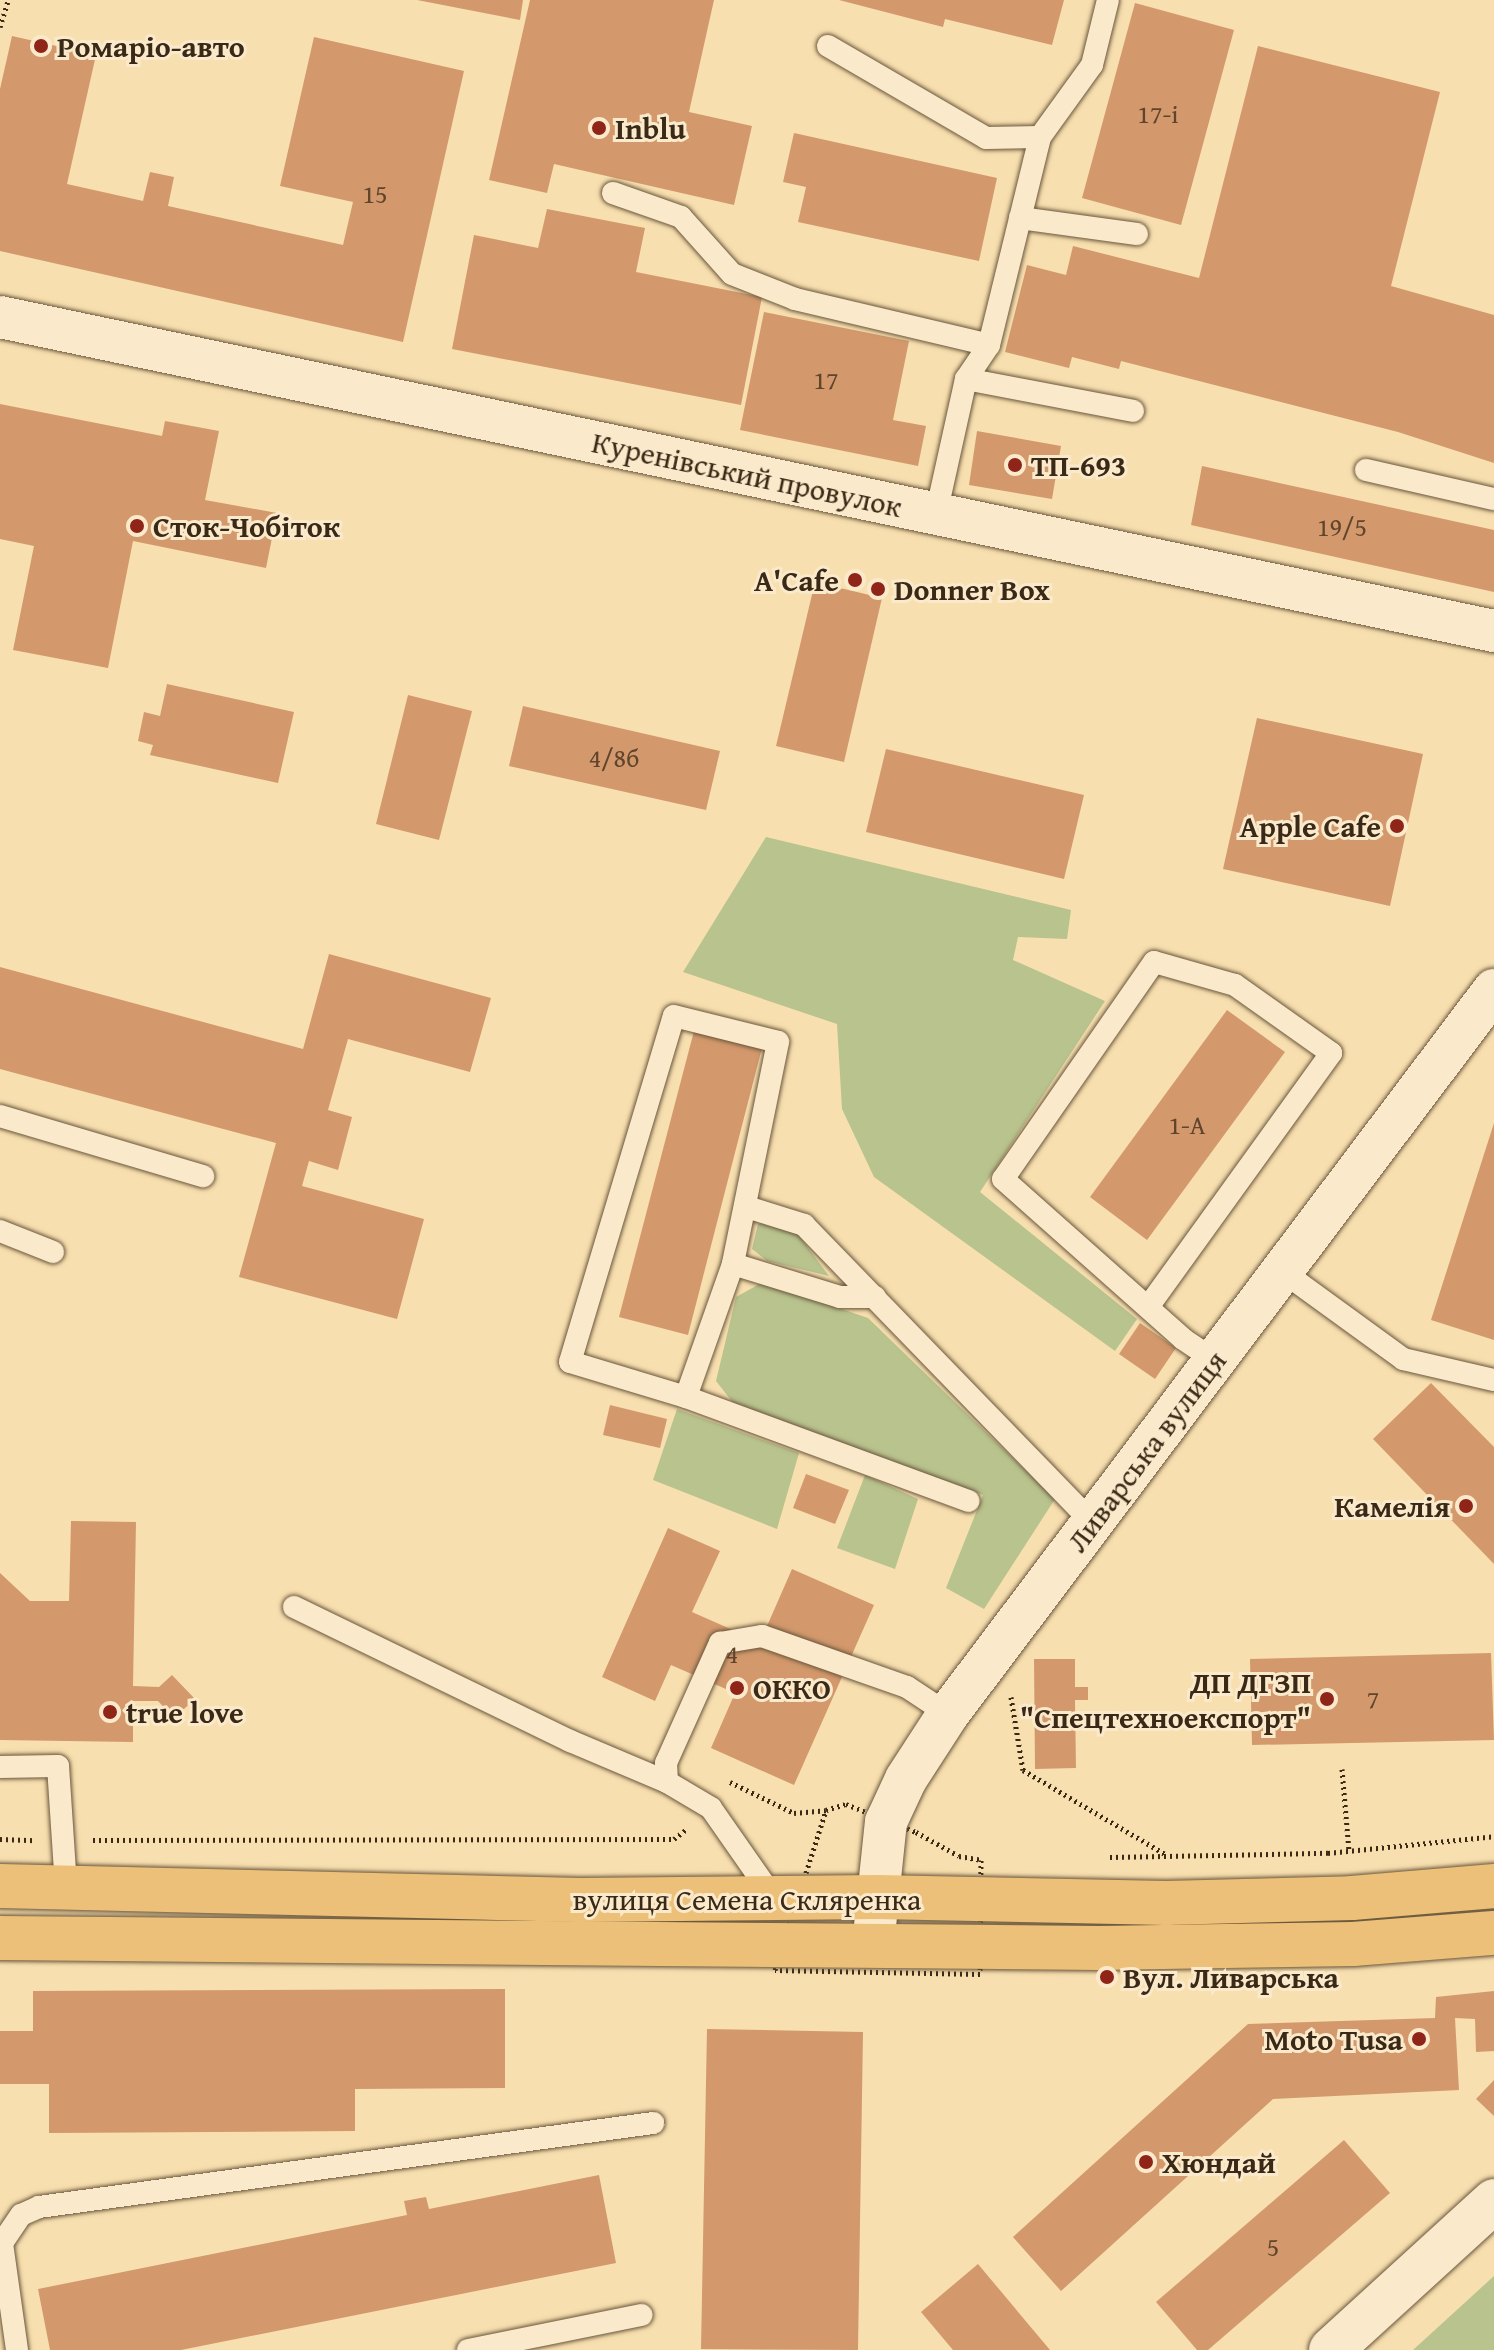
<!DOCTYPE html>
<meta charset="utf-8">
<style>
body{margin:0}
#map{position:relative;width:1494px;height:2350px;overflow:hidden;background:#f8dfaf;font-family:"Gentium Book Plus",serif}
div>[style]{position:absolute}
.green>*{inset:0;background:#b9c38e}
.building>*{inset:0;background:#d3996c}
.path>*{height:5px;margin-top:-2.5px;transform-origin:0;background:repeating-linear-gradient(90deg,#392916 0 2px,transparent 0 6px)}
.roads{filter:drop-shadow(0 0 2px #69563c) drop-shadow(0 0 2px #69563c)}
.lane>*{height:22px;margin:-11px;padding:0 11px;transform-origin:11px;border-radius:11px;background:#faeacb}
.street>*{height:42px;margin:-21px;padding:0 21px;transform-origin:21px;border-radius:21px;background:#faeacb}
.secondary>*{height:44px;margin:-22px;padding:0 22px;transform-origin:22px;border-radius:22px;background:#faeacb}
.primary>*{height:44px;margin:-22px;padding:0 22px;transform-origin:22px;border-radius:22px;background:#ecc078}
.dots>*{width:22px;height:22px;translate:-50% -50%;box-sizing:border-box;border:4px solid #faeacb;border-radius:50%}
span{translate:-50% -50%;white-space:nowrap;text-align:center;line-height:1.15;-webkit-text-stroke:6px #faeacb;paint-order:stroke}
.number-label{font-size:26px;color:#60452c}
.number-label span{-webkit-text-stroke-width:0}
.poi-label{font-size:30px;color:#392916;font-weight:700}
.left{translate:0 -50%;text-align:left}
.right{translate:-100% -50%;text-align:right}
.street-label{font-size:30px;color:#392916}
</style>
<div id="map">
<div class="green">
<i style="clip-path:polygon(766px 837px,1071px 910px,1067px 939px,1018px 937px,1013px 960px,1105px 1001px,980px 1192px,1137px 1319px,1115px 1351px,874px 1177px,842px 1109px,837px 1024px,683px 972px)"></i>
<i style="clip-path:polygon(770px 1221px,797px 1233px,829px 1276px,767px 1261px,752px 1249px,758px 1224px)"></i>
<i style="clip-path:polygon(763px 1282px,868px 1318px,1055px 1499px,984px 1609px,946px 1588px,983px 1495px,734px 1404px,716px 1381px,736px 1297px)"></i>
<i style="clip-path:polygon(677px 1409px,799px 1453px,777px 1529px,653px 1480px)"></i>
<i style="clip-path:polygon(865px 1475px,918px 1499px,895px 1569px,837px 1548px)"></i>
<i style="clip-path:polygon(1494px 2276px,1494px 2350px,1413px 2350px)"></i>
</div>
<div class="building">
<i style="clip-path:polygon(417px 0,523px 0,520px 20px)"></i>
<i style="clip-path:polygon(530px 0,714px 0,689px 112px,752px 126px,734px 205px,554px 164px,547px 193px,489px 180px)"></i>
<i style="clip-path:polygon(839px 0,1064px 0,1052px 45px,945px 19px,943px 27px)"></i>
<i style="clip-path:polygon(1135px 3px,1234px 30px,1181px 225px,1082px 198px)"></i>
<i style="clip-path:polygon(12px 36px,96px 55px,67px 184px,143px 201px,150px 172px,174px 177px,168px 206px,343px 245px,353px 202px,280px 186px,314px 37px,464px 71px,403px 342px,0 251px,0 89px)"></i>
<i style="clip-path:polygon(1258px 46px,1440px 92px,1391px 286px,1494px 315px,1494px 463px,1398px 432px,1121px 361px,1119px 369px,1072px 357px,1069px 368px,1005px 352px,1027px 265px,1066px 275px,1073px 246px,1199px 278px)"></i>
<i style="clip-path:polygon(794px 133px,997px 178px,979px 261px,798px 222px,806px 187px,783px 182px)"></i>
<i style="clip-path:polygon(547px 209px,645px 228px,636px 272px,762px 297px,741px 405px,452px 349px,474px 235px,538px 248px)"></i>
<i style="clip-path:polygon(764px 312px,909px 341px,893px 420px,926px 426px,918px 466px,740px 430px)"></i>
<i style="clip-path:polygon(0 404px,162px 436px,165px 421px,219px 431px,205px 500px,277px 513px,266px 568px,133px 541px,108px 668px,13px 650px,34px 546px,0 539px)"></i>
<i style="clip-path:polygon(977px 431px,1061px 446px,1052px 499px,969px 485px)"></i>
<i style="clip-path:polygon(1202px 466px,1494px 530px,1494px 592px,1191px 525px)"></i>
<i style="clip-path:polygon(815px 582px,882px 598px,844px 762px,776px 746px)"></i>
<i style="clip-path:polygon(167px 684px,294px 712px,278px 783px,150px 755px,153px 745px,138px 741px,144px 712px,160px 716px)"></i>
<i style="clip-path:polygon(408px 695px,472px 711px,439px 840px,376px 824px)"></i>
<i style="clip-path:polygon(523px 706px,720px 751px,706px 810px,509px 766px)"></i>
<i style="clip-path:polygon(1257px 718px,1423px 754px,1390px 906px,1223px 869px)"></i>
<i style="clip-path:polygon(886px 749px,1084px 795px,1064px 879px,866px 832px)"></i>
<i style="clip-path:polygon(329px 954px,491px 998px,470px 1072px,348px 1039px,328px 1110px,352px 1117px,338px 1170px,309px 1161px,302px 1186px,424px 1219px,397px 1319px,239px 1277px,276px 1143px,0 1069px,0 967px,303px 1049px)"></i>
<i style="clip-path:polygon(1227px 1010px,1285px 1052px,1147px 1240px,1090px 1197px)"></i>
<i style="clip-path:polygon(694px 1031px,762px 1048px,688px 1335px,619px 1317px)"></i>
<i style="clip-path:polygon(1494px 1123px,1494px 1340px,1431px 1320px)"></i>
<i style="clip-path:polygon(1140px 1323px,1176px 1348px,1155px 1379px,1119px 1354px)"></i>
<i style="clip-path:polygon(1431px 1383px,1494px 1447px,1494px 1564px,1373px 1439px)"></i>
<i style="clip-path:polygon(610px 1405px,667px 1419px,660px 1448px,603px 1435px)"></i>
<i style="clip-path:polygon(806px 1474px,849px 1490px,835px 1524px,793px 1508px)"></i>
<i style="clip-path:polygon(71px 1521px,136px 1522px,133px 1686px,159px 1687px,172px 1675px,195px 1699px,174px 1718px,158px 1701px,133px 1701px,133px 1742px,0 1740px,0 1573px,30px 1601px,69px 1601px)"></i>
<i style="clip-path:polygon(668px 1528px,720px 1551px,692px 1612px,760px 1642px,792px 1569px,874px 1605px,794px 1785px,711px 1748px,735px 1693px,671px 1665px,655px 1701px,602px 1677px)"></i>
<i style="clip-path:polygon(1491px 1653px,1494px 1740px,1252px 1745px,1250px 1659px)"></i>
<i style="clip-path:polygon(1034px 1659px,1075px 1659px,1075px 1687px,1088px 1687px,1088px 1700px,1075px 1700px,1076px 1768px,1035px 1769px)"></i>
<i style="clip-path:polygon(505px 1989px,505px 2088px,355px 2089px,355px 2131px,49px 2133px,49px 2084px,0 2084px,0 2031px,33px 2031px,33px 1991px)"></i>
<i style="clip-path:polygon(1494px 1991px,1494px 2051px,1476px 2052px,1475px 2019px,1455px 2018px,1459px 2090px,1273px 2099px,1061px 2291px,1013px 2237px,1248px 2024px,1435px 2018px,1436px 1997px)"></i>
<i style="clip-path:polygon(707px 2029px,863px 2032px,858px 2350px,701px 2349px)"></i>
<i style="clip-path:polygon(1494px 2080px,1494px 2116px,1476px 2099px)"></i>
<i style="clip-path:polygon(1344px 2140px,1390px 2193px,1208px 2350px,1197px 2350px,1156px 2302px)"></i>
<i style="clip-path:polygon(599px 2175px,616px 2263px,181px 2350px,50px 2350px,38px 2289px,407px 2215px,404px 2201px,426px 2197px,429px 2209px)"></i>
<i style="clip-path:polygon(978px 2264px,1050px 2350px,953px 2350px,921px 2312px)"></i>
</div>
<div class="path">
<i style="left:0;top:27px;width:28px;rotate:-73deg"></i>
<i style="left:1011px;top:1697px;width:74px;rotate:80.7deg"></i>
<i style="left:1023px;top:1770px;width:167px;rotate:30.6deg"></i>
<i style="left:1342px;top:1769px;width:82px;rotate:85.1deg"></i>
<i style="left:730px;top:1782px;width:71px;rotate:25.8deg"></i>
<i style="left:794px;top:1813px;width:32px;rotate:-5deg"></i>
<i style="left:846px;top:1804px;width:75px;rotate:21.8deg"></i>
<i style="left:916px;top:1832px;width:49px;rotate:29.2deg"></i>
<i style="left:959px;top:1856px;width:22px;rotate:10deg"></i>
<i style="left:981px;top:1860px;width:114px;rotate:90.5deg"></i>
<i style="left:980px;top:1974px;width:205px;rotate:-178.9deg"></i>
<i style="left:775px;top:1970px;width:168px;rotate:-72.3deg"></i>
<i style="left:826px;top:1810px;width:21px;rotate:-17deg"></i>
<i style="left:0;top:1839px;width:35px;rotate:2deg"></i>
<i style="left:93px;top:1840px;width:581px;rotate:-0.1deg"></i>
<i style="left:674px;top:1839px;width:16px;rotate:-38deg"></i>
<i style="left:1110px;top:1857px;width:218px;rotate:-1.1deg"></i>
<i style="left:1328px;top:1853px;width:167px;rotate:-5.8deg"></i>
</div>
<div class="roads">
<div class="lane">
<i style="left:828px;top:46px;width:183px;rotate:30.2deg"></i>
<i style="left:986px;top:138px;width:54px;rotate:-1.1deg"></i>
<i style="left:613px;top:193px;width:72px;rotate:19.4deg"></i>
<i style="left:681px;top:217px;width:76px;rotate:48.2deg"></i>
<i style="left:732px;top:274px;width:68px;rotate:21.6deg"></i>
<i style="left:795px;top:299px;width:199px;rotate:13.3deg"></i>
<i style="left:1020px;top:218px;width:118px;rotate:7.8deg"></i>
<i style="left:966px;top:379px;width:170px;rotate:10.8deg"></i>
<i style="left:1366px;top:470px;width:131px;rotate:12.8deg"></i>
<i style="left:936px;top:514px;width:138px;rotate:-77.5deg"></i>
<i style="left:966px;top:379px;width:41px;rotate:-55.9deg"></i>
<i style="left:989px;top:345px;width:214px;rotate:-76.2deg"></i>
<i style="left:1040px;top:137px;width:89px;rotate:-54.2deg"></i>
<i style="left:1092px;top:65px;width:67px;rotate:-76.2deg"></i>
<i style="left:0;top:1116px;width:212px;rotate:16.5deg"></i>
<i style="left:747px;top:1207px;width:60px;rotate:17.5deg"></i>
<i style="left:804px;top:1225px;width:414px;rotate:45.9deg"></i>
<i style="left:0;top:1231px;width:57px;rotate:21.6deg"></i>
<i style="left:733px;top:1264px;width:112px;rotate:17.1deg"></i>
<i style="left:840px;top:1297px;width:35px"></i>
<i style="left:1282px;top:1271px;width:150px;rotate:36deg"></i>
<i style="left:1403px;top:1359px;width:93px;rotate:13deg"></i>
<i style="left:1148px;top:1307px;width:313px;rotate:-54.2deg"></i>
<i style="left:1331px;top:1053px;width:118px;rotate:-144.7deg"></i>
<i style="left:1235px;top:985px;width:84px;rotate:-164.1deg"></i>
<i style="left:1154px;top:962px;width:264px;rotate:124.8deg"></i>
<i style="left:1003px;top:1179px;width:241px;rotate:41.6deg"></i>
<i style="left:1183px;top:1339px;width:37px;rotate:34deg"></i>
<i style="left:686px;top:1397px;width:121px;rotate:-163.2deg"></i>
<i style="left:570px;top:1362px;width:361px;rotate:-73.3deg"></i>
<i style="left:674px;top:1016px;width:107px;rotate:14deg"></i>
<i style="left:778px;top:1042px;width:227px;rotate:101.5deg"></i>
<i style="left:733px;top:1264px;width:141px;rotate:109.5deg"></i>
<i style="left:686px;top:1397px;width:301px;rotate:20.2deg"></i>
<i style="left:294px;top:1607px;width:307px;rotate:25.9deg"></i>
<i style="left:570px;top:1741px;width:105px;rotate:22.9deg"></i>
<i style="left:0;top:1767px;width:58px;rotate:-1deg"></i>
<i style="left:58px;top:1766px;width:122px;rotate:86.2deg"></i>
<i style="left:773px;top:1897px;width:108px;rotate:-124.9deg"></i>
<i style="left:711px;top:1808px;width:51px;rotate:-149.4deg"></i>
<i style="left:667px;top:1782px;width:19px;rotate:-93deg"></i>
<i style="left:666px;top:1763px;width:132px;rotate:-65.8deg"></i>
<i style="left:720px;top:1643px;width:43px;rotate:-9.5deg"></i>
<i style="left:762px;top:1636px;width:154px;rotate:19.4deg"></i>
<i style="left:907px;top:1687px;width:49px;rotate:33.4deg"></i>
<i style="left:17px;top:2350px;width:108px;rotate:-98deg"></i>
<i style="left:2px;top:2243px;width:34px;rotate:-56deg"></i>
<i style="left:21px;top:2215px;width:20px;rotate:-24deg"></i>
<i style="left:39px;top:2207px;width:620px;rotate:-7.79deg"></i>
<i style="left:468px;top:2350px;width:177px;rotate:-11.4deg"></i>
</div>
<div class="street">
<i style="left:0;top:317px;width:1527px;rotate:11.87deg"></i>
<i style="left:873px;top:1945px;width:124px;rotate:-84deg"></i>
<i style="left:886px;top:1822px;width:47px;rotate:-65.1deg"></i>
<i style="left:906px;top:1779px;width:77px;rotate:-57.1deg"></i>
<i style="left:948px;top:1714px;width:907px;rotate:-52.98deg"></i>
</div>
<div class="secondary">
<i style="left:1331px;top:2350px;width:221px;rotate:-42.4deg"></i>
</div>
<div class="primary">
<i style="left:0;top:1886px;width:580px;rotate:1.38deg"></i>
<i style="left:580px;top:1900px;width:297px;rotate:-0.6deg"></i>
<i style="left:877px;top:1897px;width:289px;rotate:1.2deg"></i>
<i style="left:1166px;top:1903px;width:186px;rotate:-1.5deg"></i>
<i style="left:1352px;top:1898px;width:143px;rotate:-4.8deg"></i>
<i style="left:0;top:1938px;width:1099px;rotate:0.52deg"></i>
<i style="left:1099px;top:1948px;width:254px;rotate:-0.9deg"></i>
<i style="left:1353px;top:1944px;width:141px;rotate:-4.5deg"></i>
</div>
</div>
<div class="dots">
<i style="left:41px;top:46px;background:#8f2418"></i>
<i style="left:599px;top:128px;background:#8f2418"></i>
<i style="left:1015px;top:465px;background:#8f2418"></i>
<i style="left:137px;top:526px;background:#8f2418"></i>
<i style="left:855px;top:580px;background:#8f2418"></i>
<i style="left:878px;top:589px;background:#8f2418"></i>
<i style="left:1397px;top:826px;background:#8f2418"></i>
<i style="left:1466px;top:1506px;background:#8f2418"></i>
<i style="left:737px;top:1688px;background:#8f2418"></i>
<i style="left:1327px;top:1699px;background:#8f2418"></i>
<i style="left:110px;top:1712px;background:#8f2418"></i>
<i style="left:1107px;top:1977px;background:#8f2418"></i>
<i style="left:1419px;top:2039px;background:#8f2418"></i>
<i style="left:1146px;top:2162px;background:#8f2418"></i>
</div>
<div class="number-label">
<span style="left:1158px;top:114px">17-і</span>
<span style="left:375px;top:194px">15</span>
<span style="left:826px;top:380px">17</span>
<span style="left:1342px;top:527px">19/5</span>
<span style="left:614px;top:758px">4/8б</span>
<span style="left:1187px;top:1125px">1-А</span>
<span style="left:732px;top:1654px">4</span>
<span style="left:1373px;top:1699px">7</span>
<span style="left:1273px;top:2247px">5</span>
</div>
<div class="poi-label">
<span class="left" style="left:57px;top:46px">Ромаріо-авто</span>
<span class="left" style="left:615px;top:128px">Inblu</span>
<span class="left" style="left:1031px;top:465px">ТП-693</span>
<span class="left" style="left:153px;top:526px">Сток-Чобіток</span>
<span class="right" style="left:839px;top:580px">A'Cafe</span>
<span class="left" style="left:894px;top:589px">Donner Box</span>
<span class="right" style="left:1381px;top:826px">Apple Cafe</span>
<span class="right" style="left:1450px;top:1506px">Камелія</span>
<span class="right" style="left:1311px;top:1699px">ДП ДГЗП<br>"Спецтехноекспорт"</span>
<span class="left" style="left:753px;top:1688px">ОККО</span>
<span class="left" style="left:126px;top:1712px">true love</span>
<span class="left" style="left:1123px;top:1977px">Вул. Ливарська</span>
<span class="right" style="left:1403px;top:2039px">Moto Tusa</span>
<span class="left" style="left:1162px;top:2162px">Хюндай</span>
</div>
<div class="street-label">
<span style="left:747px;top:474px;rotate:12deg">Куренівський провулок</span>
<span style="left:1146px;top:1451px;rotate:-53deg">Ливарська вулиця</span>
<span style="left:747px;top:1899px">вулиця Семена Скляренка</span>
</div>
</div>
